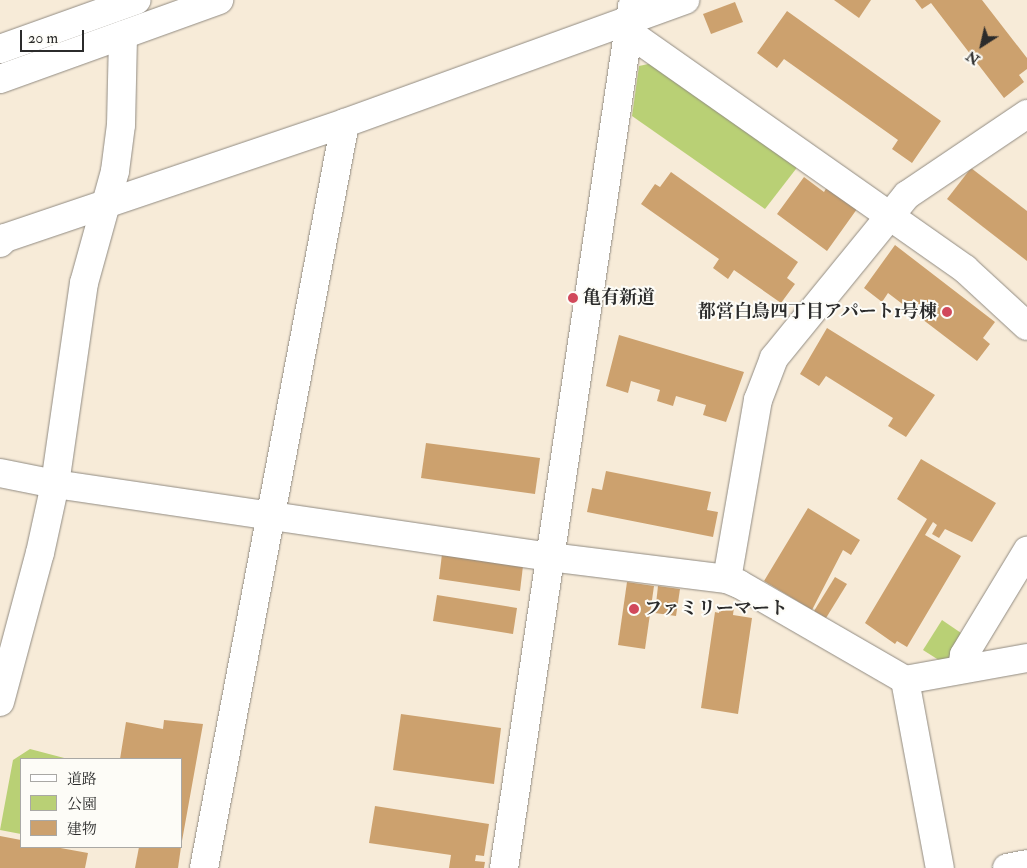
<!DOCTYPE html>
<meta charset="utf-8">
<style>
body{margin:0}
#map{position:relative;width:1027px;height:868px;overflow:hidden;background:#f7ebd8;font-family:"IM FELL Double Pica","Noto Serif JP",serif}
div>[style]{position:absolute}
.green>*{inset:0;background:#b9d075}
.building>*{inset:0;background:#cca16e}
.roads{filter:drop-shadow(0 0 1px #918b82) drop-shadow(0 0 1px #918b82)}
.minor>*{height:28px;margin:-14px;padding:0 14px;transform-origin:14px;border-radius:14px;background:#fff}
.highway>*{height:28px;margin:-14px;padding:0 14px;transform-origin:14px;border-radius:14px;background:#fff}
.dots>*{width:14px;height:14px;translate:-50% -50%;box-sizing:border-box;border:2px solid #fdfcf7;border-radius:50%}
span{translate:-50% -50%;white-space:nowrap;text-align:center;line-height:1.15;-webkit-text-stroke:4px #fdfcf7;paint-order:stroke}
.poi-label{font-size:18px;color:#2b2b2b;font-weight:700}
.left{translate:0 -50%;text-align:left}
.right{translate:-100% -50%;text-align:right}
.legend{position:absolute;left:20px;top:758px;width:162px;height:90px;box-sizing:border-box;background:#fdfcf7;border:1px solid #a9a8a5;margin:0;padding:6px 9px;list-style:none;font-size:15px;color:#2b2b2b}
.legend li{display:flex;align-items:center;gap:10px;height:25px}
.legend b{width:25px;border:1px solid #a9a8a5}
.north{position:absolute;left:957px;top:20px;width:50px;height:50px;-webkit-text-stroke:4px #fdfcf7;paint-order:stroke;rotate:215deg;font-size:14px;font-weight:700;line-height:20px;text-align:center;color:#2b2b2b}
.north::after{content:'';display:block;margin:auto;width:18px;height:22px;background:#2b2b2b;clip-path:polygon(50% 0,100% 100%,50% 72%,0 100%)}
.scale{position:absolute;left:20px;top:30px;width:64px;height:22px;box-sizing:border-box;border:2px solid #2b2b2b;border-top:0;padding-left:6px;font-size:15px;line-height:18px;white-space:nowrap;color:#2b2b2b;-webkit-text-stroke:4px #fdfcf7;paint-order:stroke}
</style>
<div id="map">
<div class="green">
<i style="clip-path:polygon(653px 63px,799px 165px,765px 209px,632px 116px,639px 66px)"></i>
<i style="clip-path:polygon(942px 620px,964px 635px,945px 664px,923px 650px)"></i>
<i style="clip-path:polygon(30px 749px,68px 759px,21px 759px,21px 834px,0 830px,13px 760px)"></i>
</div>
<div class="building">
<i style="clip-path:polygon(834px 0,871px 0,859px 18px)"></i>
<i style="clip-path:polygon(915px 0,982px 0,1027px 58px,1027px 69px,1019px 75px,1024px 82px,1004px 98px,931px 3px,922px 9px)"></i>
<i style="clip-path:polygon(735px 2px,743px 22px,711px 34px,703px 14px)"></i>
<i style="clip-path:polygon(787px 11px,941px 121px,912px 163px,892px 149px,898px 140px,784px 59px,777px 68px,757px 53px)"></i>
<i style="clip-path:polygon(971px 168px,1027px 211px,1027px 261px,947px 199px)"></i>
<i style="clip-path:polygon(671px 172px,798px 262px,787px 278px,795px 284px,781px 303px,734px 270px,728px 279px,713px 268px,719px 259px,641px 204px,655px 184px,660px 187px)"></i>
<i style="clip-path:polygon(804px 177px,824px 192px,827px 187px,857px 209px,827px 251px,777px 214px)"></i>
<i style="clip-path:polygon(895px 245px,995px 322px,983px 338px,990px 344px,977px 361px,888px 293px,882px 302px,864px 288px)"></i>
<i style="clip-path:polygon(827px 328px,935px 395px,906px 437px,888px 426px,893px 418px,826px 376px,819px 386px,800px 374px)"></i>
<i style="clip-path:polygon(619px 335px,744px 372px,726px 422px,703px 415px,706px 405px,676px 396px,673px 406px,657px 401px,660px 390px,631px 381px,628px 393px,606px 386px)"></i>
<i style="clip-path:polygon(426px 443px,540px 458px,535px 494px,421px 478px)"></i>
<i style="clip-path:polygon(921px 459px,996px 503px,972px 542px,945px 529px,939px 538px,932px 534px,937px 525px,933px 522px,925px 535px,961px 556px,907px 647px,897px 641px,895px 644px,865px 623px,927px 519px,897px 499px)"></i>
<i style="clip-path:polygon(606px 471px,711px 492px,707px 510px,718px 512px,713px 537px,587px 512px,592px 488px,602px 490px)"></i>
<i style="clip-path:polygon(808px 508px,860px 540px,851px 555px,843px 550px,812px 610px,764px 581px)"></i>
<i style="clip-path:polygon(442px 554px,523px 566px,520px 591px,439px 579px)"></i>
<i style="clip-path:polygon(835px 577px,847px 584px,826px 618px,814px 611px)"></i>
<i style="clip-path:polygon(627px 582px,654px 586px,645px 649px,618px 645px)"></i>
<i style="clip-path:polygon(658px 586px,680px 589px,676px 616px,655px 613px)"></i>
<i style="clip-path:polygon(437px 595px,517px 608px,513px 634px,433px 621px)"></i>
<i style="clip-path:polygon(720px 605px,734px 607px,733px 615px,752px 618px,738px 714px,701px 708px,715px 612px,719px 613px)"></i>
<i style="clip-path:polygon(401px 714px,501px 728px,494px 784px,393px 770px)"></i>
<i style="clip-path:polygon(164px 720px,203px 724px,182px 841px,181px 759px,120px 759px,126px 722px,163px 729px)"></i>
<i style="clip-path:polygon(375px 806px,489px 824px,484px 856px,476px 855px,475px 861px,485px 862px,484px 868px,449px 868px,451px 855px,369px 843px)"></i>
<i style="clip-path:polygon(0 836px,21px 840px,21px 847px,55px 847px,88px 853px,85px 868px,0 868px)"></i>
<i style="clip-path:polygon(139px 847px,181px 847px,178px 868px,135px 868px)"></i>
</div>
<div class="roads">
<div class="minor">
<i style="left:628px;top:32px;width:412px;rotate:35.1deg"></i>
<i style="left:965px;top:269px;width:84px;rotate:42.6deg"></i>
<i style="left:0;top:243px;width:7px;rotate:-45deg"></i>
<i style="left:5px;top:238px;width:359px;rotate:-18.7deg"></i>
<i style="left:0;top:473px;width:56px;rotate:11.3deg"></i>
<i style="left:55px;top:484px;width:500px;rotate:8.39deg"></i>
<i style="left:550px;top:557px;width:178px;rotate:7.1deg"></i>
<i style="left:727px;top:579px;width:13px;rotate:23deg"></i>
<i style="left:739px;top:584px;width:192px;rotate:30deg"></i>
<i style="left:905px;top:680px;width:191px;rotate:79.5deg"></i>
<i style="left:727px;top:579px;width:182px;rotate:-80.2deg"></i>
<i style="left:758px;top:400px;width:45px;rotate:-69.1deg"></i>
<i style="left:774px;top:358px;width:210px;rotate:-50.8deg"></i>
<i style="left:907px;top:195px;width:145px;rotate:-34deg"></i>
<i style="left:962px;top:669px;width:14px;rotate:-82deg"></i>
<i style="left:964px;top:655px;width:122px;rotate:-58.8deg"></i>
<i style="left:905px;top:680px;width:124px;rotate:-10.2deg"></i>
<i style="left:0;top:702px;width:154px;rotate:-75deg"></i>
<i style="left:40px;top:553px;width:71px;rotate:-77.7deg"></i>
<i style="left:55px;top:484px;width:203px;rotate:-81.8deg"></i>
<i style="left:84px;top:283px;width:116px;rotate:-74.5deg"></i>
<i style="left:115px;top:171px;width:46px;rotate:-82.6deg"></i>
<i style="left:121px;top:125px;width:90px;rotate:-88.7deg"></i>
<i style="left:204px;top:868px;width:758px;rotate:-79.28deg"></i>
<i style="left:345px;top:123px;width:362px;rotate:-19.9deg"></i>
<i style="left:504px;top:868px;width:871px;rotate:-81.55deg"></i>
<i style="left:1007px;top:868px;width:20px;rotate:-11deg"></i>
</div>
<div class="highway">
<i style="left:0;top:49px;width:145px;rotate:-19.7deg"></i>
<i style="left:0;top:79px;width:233px;rotate:-19.8deg"></i>
</div>
</div>
<div class="dots">
<i style="left:573px;top:298px;background:#d1495b"></i>
<i style="left:947px;top:312px;background:#d1495b"></i>
<i style="left:634px;top:609px;background:#d1495b"></i>
</div>
<div class="poi-label">
<span class="left" style="left:583px;top:298px">亀有新道</span>
<span class="right" style="left:937px;top:312px">都営白鳥四丁目アパート1号棟</span>
<span class="left" style="left:644px;top:609px">ファミリーマート</span>
</div>
<ul class="legend">
<li><b style="height:6px;background:#fff"></b>道路</li>
<li><b style="height:14px;background:#b9d075"></b>公園</li>
<li><b style="height:14px;background:#cca16e"></b>建物</li>
</ul>
<div class="north">N</div>
<div class="scale">20 m</div>
</div>
